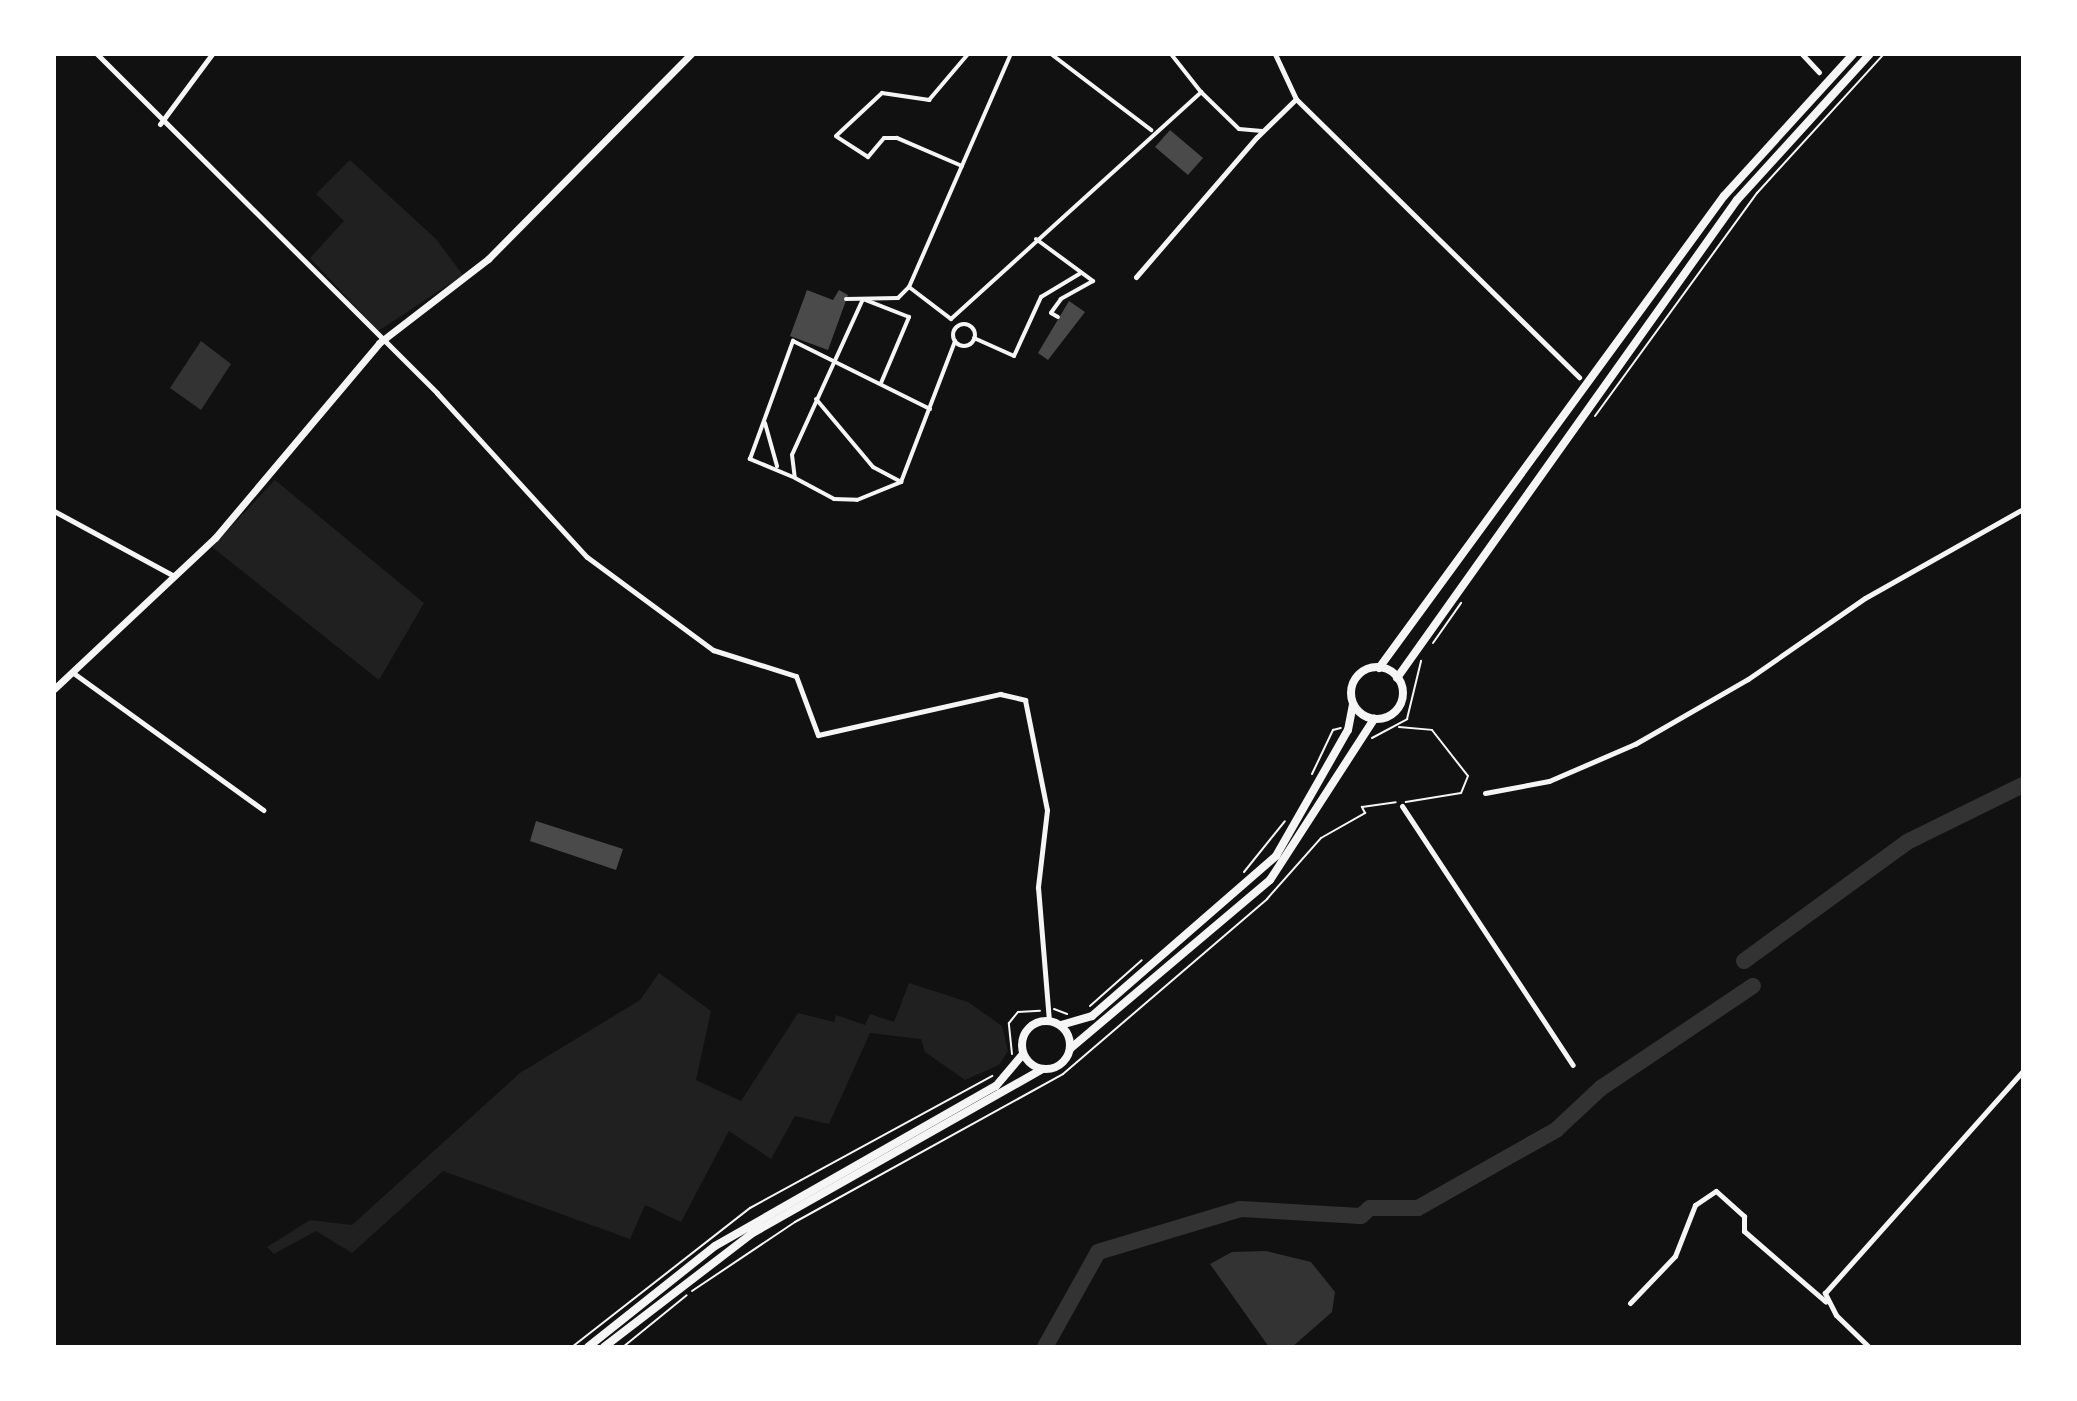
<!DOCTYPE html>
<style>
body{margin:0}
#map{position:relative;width:2077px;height:1401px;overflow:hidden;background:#111;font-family:Commissioner,sans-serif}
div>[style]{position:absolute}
.green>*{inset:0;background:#202020}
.water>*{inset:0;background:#333}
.river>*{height:16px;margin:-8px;padding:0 8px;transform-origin:8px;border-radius:8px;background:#333}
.building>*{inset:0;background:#4a4a4a}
.path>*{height:2px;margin:-1px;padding:0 1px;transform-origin:1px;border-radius:1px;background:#f5f5f5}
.pedestrian>*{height:4px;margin:-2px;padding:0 2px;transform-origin:2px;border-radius:2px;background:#f5f5f5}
.pedestrian>.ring{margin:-2px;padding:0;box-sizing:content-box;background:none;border:4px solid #f5f5f5;border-radius:50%}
.minor>*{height:5px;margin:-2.5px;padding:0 2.5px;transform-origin:2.5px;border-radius:2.5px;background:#f5f5f5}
.tertiary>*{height:7px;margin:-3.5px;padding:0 3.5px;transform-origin:3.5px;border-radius:3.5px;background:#f5f5f5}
.secondary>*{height:8px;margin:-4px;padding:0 4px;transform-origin:4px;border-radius:4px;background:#f5f5f5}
.secondary>.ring{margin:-4px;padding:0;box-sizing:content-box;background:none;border:8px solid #f5f5f5;border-radius:50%}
span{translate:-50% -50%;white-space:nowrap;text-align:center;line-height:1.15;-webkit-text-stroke:8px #fff;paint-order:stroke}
.frame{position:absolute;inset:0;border:56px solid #fff;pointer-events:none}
</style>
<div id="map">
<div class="green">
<i style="clip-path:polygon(350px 160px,436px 239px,463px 275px,378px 331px,310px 258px,344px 221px,316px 194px)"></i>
<i style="clip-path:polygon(275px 480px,424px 603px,379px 680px,212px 547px)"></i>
<i style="clip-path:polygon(659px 973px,711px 1011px,696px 1080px,741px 1101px,798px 1013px,834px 1022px,836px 1015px,865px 1025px,870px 1014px,894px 1022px,909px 983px,968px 1002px,1002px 1026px,1008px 1051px,999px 1065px,965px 1080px,925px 1052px,921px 1039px,870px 1033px,829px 1124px,795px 1116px,771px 1159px,729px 1131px,681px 1222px,645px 1205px,630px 1239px,443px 1171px,352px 1253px,316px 1231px,274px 1254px,267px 1247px,310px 1220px,352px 1225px,520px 1073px,640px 1000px)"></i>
</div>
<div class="water">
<i style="clip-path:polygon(201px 341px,231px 364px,201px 410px,170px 388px)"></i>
<i style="clip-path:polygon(1266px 1251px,1311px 1262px,1335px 1292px,1332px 1312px,1292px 1347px,1269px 1347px,1210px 1264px,1232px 1252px)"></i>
</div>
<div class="river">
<i style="left:1744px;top:961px;width:202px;rotate:-36.1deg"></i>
<i style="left:1907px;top:842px;width:129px;rotate:-26.2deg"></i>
<i style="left:1045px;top:1347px;width:109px;rotate:-60.8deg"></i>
<i style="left:1098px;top:1252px;width:148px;rotate:-16.8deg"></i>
<i style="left:1240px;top:1209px;width:121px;rotate:3.3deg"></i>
<i style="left:1361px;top:1216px;width:12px;rotate:-42deg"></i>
<i style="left:1370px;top:1208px;width:48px"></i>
<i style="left:1418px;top:1208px;width:159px;rotate:-29.5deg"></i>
<i style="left:1556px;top:1130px;width:62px;rotate:-43deg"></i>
<i style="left:1601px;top:1088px;width:183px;rotate:-33.9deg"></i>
</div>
<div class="building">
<i style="clip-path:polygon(1170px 130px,1203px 158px,1188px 175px,1155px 147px)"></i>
<i style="clip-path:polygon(807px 290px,833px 300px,839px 290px,848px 295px,828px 350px,790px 336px)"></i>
<i style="clip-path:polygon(1069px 301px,1085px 312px,1048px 360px,1038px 353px)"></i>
<i style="clip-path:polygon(536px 821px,623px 849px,616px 870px,530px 841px)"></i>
</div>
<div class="path">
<i style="left:1595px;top:416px;width:276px;rotate:-54deg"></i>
<i style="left:1757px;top:193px;width:188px;rotate:-47.6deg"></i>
<i style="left:1433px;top:643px;width:49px;rotate:-55deg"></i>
<i style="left:1399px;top:727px;width:33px;rotate:5deg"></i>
<i style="left:1432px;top:730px;width:58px;rotate:52deg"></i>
<i style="left:1468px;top:776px;width:18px;rotate:112deg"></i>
<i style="left:1461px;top:793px;width:56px;rotate:170.7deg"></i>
<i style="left:1372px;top:738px;width:40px;rotate:-28deg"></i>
<i style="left:1407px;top:719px;width:60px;rotate:-76.4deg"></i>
<i style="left:1312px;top:774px;width:49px;rotate:-64.5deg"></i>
<i style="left:1333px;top:730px;width:8px;rotate:-14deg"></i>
<i style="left:1244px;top:872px;width:65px;rotate:-51.2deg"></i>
<i style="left:1090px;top:1006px;width:69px;rotate:-41.5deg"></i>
<i style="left:1054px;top:1009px;width:14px;rotate:21deg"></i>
<i style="left:1012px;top:1054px;width:31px;rotate:-96deg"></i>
<i style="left:1009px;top:1023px;width:14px;rotate:-51deg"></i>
<i style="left:1018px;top:1012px;width:22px;rotate:-3deg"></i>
<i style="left:692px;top:1291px;width:124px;rotate:-33.8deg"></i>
<i style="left:795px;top:1222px;width:306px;rotate:-28.9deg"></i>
<i style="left:1063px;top:1074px;width:269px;rotate:-40.6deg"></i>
<i style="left:1267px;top:899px;width:81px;rotate:-48.5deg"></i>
<i style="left:1321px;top:838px;width:51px;rotate:-29.6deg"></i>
<i style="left:1365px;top:813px;width:7px;rotate:-117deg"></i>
<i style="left:1362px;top:807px;width:34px;rotate:-8deg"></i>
<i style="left:572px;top:1347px;width:226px;rotate:-38deg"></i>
<i style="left:750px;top:1208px;width:276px;rotate:-28.6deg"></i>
<i style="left:623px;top:1347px;width:82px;rotate:-39.1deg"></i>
</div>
<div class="pedestrian">
<i style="left:1051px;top:54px;width:126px;rotate:37.2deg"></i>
<i style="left:1171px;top:54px;width:48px;rotate:51.7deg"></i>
<i style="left:962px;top:166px;width:71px;rotate:-156.7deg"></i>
<i style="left:897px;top:138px;width:13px;rotate:180deg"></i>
<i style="left:884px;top:138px;width:25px;rotate:130deg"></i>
<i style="left:868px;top:157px;width:38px;rotate:-147deg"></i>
<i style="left:836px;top:136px;width:63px;rotate:-43.1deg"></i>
<i style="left:882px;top:93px;width:48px;rotate:8.5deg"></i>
<i style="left:929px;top:100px;width:60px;rotate:-49.7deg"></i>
<i style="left:1036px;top:239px;width:71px;rotate:36.4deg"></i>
<i style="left:1093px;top:281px;width:37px;rotate:151deg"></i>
<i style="left:1061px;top:299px;width:17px;rotate:126deg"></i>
<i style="left:1051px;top:313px;width:8px;rotate:30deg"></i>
<i style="left:909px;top:287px;width:254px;rotate:-66.4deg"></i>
<i style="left:846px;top:299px;width:52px;rotate:-1.1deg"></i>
<i style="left:898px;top:298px;width:16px;rotate:-45deg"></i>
<i style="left:909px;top:287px;width:53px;rotate:37.3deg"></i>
<i style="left:951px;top:319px;width:338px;rotate:-42.2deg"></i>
<i style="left:1201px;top:92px;width:53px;rotate:44.2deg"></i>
<i style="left:1239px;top:129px;width:23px;rotate:5deg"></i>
<i class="ring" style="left:953px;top:324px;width:18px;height:18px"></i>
<i style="left:974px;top:338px;width:44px;rotate:24.2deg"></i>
<i style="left:1014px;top:356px;width:65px;rotate:-65.4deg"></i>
<i style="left:1041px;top:297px;width:47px;rotate:-31deg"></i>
<i style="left:881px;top:383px;width:72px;rotate:-67deg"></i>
<i style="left:909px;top:317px;width:49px;rotate:-158.6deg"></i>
<i style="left:863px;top:299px;width:171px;rotate:114.5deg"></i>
<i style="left:792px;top:455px;width:23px;rotate:83deg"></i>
<i style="left:795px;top:478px;width:44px;rotate:28.3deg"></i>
<i style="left:834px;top:499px;width:23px;rotate:2deg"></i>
<i style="left:857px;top:500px;width:48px;rotate:-22.2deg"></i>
<i style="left:901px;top:482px;width:151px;rotate:-69deg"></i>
<i style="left:816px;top:399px;width:89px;rotate:50deg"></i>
<i style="left:873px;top:467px;width:32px;rotate:28deg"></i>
<i style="left:765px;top:423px;width:45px;rotate:74.4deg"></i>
<i style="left:793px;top:477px;width:47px;rotate:-157.3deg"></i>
<i style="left:750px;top:459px;width:126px;rotate:-70deg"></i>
<i style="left:793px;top:341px;width:153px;rotate:26.4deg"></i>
</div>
<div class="minor">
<i style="left:97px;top:54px;width:480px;rotate:44.9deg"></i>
<i style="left:437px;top:393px;width:222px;rotate:47.6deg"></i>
<i style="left:587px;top:557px;width:157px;rotate:36.4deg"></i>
<i style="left:713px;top:650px;width:87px;rotate:17.4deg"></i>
<i style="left:796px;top:676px;width:63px;rotate:69.6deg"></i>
<i style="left:818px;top:735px;width:187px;rotate:-12.7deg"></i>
<i style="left:1000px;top:694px;width:26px;rotate:13deg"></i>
<i style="left:1025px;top:700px;width:112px;rotate:78.7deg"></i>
<i style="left:1047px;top:810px;width:78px;rotate:96.7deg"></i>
<i style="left:1038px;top:887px;width:133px;rotate:85.3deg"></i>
<i style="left:1275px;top:54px;width:50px;rotate:65deg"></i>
<i style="left:1802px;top:54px;width:25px;rotate:47deg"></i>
<i style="left:160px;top:124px;width:87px;rotate:-53.4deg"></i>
<i style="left:1257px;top:137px;width:54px;rotate:-44.3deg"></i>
<i style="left:1296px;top:99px;width:397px;rotate:44.5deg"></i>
<i style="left:1136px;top:277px;width:184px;rotate:-49.2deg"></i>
<i style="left:54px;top:511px;width:136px;rotate:28.4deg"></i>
<i style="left:72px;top:672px;width:236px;rotate:35.8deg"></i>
<i style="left:1485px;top:793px;width:65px;rotate:-10.6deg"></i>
<i style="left:1549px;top:781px;width:94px;rotate:-23.3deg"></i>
<i style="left:1635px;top:744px;width:130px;rotate:-29.9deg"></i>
<i style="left:1748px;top:679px;width:142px;rotate:-34.7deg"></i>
<i style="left:1865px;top:598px;width:181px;rotate:-29.4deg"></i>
<i style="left:1402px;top:806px;width:310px;rotate:56.6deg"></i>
<i style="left:1630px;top:1303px;width:65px;rotate:-46.2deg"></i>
<i style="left:1675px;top:1256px;width:55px;rotate:-68.6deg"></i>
<i style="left:1695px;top:1205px;width:25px;rotate:-34deg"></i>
<i style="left:1716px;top:1191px;width:38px;rotate:42deg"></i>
<i style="left:1744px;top:1216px;width:15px;rotate:90deg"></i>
<i style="left:1744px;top:1231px;width:108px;rotate:40.9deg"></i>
<i style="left:1869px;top:1347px;width:46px;rotate:-135.9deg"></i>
<i style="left:1836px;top:1315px;width:25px;rotate:-117deg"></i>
<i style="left:1825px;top:1293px;width:297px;rotate:-48.3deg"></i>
</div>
<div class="tertiary">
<i style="left:54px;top:689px;width:221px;rotate:-43.2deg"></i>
<i style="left:215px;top:538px;width:255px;rotate:-49.9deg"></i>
<i style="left:379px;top:343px;width:138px;rotate:-37.6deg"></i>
<i style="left:488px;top:259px;width:289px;rotate:-45.3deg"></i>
</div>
<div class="secondary">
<i class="ring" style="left:1351px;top:667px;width:44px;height:44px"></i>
<i style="left:1379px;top:668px;width:585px;rotate:-53.84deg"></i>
<i style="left:1724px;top:196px;width:192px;rotate:-47.7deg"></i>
<i style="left:1397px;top:678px;width:587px;rotate:-54.58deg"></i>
<i style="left:1737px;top:200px;width:197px;rotate:-47.7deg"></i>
<i class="ring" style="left:1022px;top:1021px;width:40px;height:40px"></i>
<i style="left:1061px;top:1025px;width:32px;rotate:-16deg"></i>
<i style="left:1092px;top:1016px;width:244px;rotate:-41deg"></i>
<i style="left:1276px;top:856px;width:145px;rotate:-60.3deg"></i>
<i style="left:1348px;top:730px;width:26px;rotate:-79deg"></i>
<i style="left:1071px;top:1048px;width:260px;rotate:-40.2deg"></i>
<i style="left:1270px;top:880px;width:192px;rotate:-57.1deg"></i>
<i style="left:588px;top:1347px;width:162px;rotate:-38.5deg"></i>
<i style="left:715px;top:1246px;width:323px;rotate:-29.7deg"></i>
<i style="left:996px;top:1086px;width:42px;rotate:-49.8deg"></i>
<i style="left:604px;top:1347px;width:185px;rotate:-37.5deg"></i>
<i style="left:751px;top:1234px;width:335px;rotate:-29.5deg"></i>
</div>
<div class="frame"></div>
</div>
